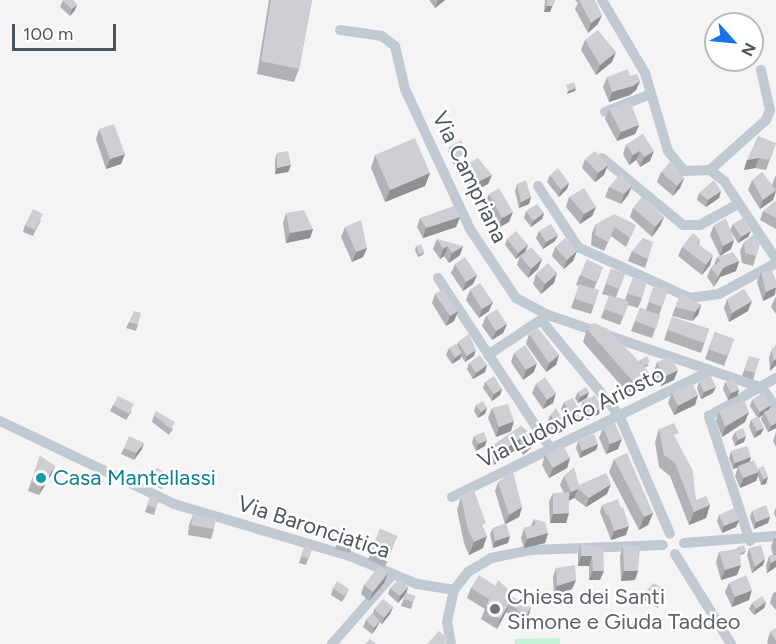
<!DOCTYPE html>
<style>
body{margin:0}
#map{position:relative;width:776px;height:644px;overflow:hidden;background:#f5f3f3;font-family:Figtree,sans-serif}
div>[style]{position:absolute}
.green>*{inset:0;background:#c3f1d5}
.minor>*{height:10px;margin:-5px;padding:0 5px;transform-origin:5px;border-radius:5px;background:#c1cad2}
.wall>*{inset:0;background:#b0b2b7}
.shaded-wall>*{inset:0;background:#909195}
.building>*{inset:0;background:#cdcfd5}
.dots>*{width:16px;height:16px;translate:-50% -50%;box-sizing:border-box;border:3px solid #fff;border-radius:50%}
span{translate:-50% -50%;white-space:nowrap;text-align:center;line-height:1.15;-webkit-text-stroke:5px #fff;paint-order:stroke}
.street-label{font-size:22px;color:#4a5661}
.culture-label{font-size:22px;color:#0d838f}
.left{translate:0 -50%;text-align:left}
.worship-label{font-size:22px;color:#5b616d}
.north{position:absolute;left:704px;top:12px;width:60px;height:60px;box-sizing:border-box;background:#fff;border:2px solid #b7bbc0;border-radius:50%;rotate:117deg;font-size:16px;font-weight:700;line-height:24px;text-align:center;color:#4a5661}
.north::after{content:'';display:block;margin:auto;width:21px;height:27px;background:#1a73e8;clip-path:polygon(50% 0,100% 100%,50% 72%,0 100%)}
.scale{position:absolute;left:12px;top:24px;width:104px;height:27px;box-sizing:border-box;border:3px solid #4a5661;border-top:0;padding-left:8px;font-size:18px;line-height:21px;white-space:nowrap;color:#4a5661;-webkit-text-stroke:4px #fff;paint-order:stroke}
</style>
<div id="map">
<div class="green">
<i style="clip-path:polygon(560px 638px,560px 644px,515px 644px,514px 639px)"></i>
</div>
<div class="minor">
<i style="left:602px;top:0;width:85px;rotate:59.5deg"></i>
<i style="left:645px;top:73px;width:81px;rotate:73.6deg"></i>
<i style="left:668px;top:151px;width:26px;rotate:51deg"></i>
<i style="left:684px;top:171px;width:26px;rotate:-2deg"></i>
<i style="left:710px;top:170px;width:75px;rotate:-41.8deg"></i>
<i style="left:766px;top:120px;width:11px;rotate:-68deg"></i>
<i style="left:770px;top:110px;width:41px;rotate:-102.7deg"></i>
<i style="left:340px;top:30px;width:42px;rotate:8.1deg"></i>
<i style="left:382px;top:36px;width:16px;rotate:38deg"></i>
<i style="left:395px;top:46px;width:44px;rotate:76.9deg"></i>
<i style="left:405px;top:89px;width:154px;rotate:65.1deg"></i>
<i style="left:470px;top:229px;width:83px;rotate:56.3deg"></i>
<i style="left:516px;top:298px;width:36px;rotate:28deg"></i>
<i style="left:548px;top:315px;width:226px;rotate:18.8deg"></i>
<i style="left:605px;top:112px;width:49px;rotate:-21.4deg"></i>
<i style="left:602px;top:158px;width:105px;rotate:39.6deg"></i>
<i style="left:683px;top:225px;width:17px"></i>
<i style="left:700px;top:225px;width:43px;rotate:-28.9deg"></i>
<i style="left:710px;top:170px;width:18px;rotate:38deg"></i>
<i style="left:724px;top:181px;width:94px;rotate:56.3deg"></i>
<i style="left:538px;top:186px;width:73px;rotate:56.7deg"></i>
<i style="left:578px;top:247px;width:123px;rotate:24.5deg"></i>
<i style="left:690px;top:298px;width:29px;rotate:-8deg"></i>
<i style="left:719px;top:294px;width:65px;rotate:-28.5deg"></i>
<i style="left:438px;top:278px;width:204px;rotate:56.6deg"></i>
<i style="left:541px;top:320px;width:123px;rotate:50.6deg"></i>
<i style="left:619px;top:415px;width:129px;rotate:66.8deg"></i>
<i style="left:488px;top:355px;width:69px;rotate:-33.7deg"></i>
<i style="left:762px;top:388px;width:24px;rotate:54deg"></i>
<i style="left:0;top:421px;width:193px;rotate:25.5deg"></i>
<i style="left:174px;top:504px;width:184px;rotate:16.5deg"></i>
<i style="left:350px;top:556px;width:73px;rotate:22.7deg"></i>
<i style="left:417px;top:584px;width:37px;rotate:9deg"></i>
<i style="left:452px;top:497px;width:285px;rotate:-26deg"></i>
<i style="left:750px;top:541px;width:132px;rotate:-108.2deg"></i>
<i style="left:709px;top:416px;width:77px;rotate:-29.6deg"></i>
<i style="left:684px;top:543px;width:92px;rotate:-4.4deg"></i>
<i style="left:675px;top:554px;width:106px;rotate:58.1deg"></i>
<i style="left:332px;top:644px;width:93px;rotate:-48.9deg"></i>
<i style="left:451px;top:644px;width:22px;rotate:-100deg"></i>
<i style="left:447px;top:622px;width:33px;rotate:-78deg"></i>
<i style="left:454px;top:590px;width:23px;rotate:-52deg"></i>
<i style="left:468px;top:572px;width:27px;rotate:-31deg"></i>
<i style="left:491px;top:558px;width:41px;rotate:-11.3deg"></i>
<i style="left:531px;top:550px;width:132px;rotate:-2.2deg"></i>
</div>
<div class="wall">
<i style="clip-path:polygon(63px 0,75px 10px,70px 16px,60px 7px)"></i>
<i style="clip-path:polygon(269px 0,312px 0,299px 69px,294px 82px,257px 74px)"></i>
<i style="clip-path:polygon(429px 0,445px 0,435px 8px)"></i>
<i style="clip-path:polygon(545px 0,555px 0,550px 12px,544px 12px)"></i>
<i style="clip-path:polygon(575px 0,595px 0,598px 24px,588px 33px,575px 9px,578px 3px)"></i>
<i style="clip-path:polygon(585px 40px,612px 62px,596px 75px,581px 50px)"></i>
<i style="clip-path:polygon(630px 76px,640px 81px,636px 90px,630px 95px,609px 102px,603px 87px,607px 77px)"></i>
<i style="clip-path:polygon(609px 109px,639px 125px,635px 134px,617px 141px,605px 119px)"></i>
<i style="clip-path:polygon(99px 129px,121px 164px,106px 169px,96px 139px)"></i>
<i style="clip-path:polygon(643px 134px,650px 161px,640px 167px,636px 160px,629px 165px,623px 154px,626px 145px)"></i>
<i style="clip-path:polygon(776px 143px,766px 170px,755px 168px,744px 170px,747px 160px)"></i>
<i style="clip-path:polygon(450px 146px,466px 161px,455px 167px,448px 152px)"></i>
<i style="clip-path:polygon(277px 153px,291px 165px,288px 172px,275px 174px,275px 160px)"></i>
<i style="clip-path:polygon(375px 155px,430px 173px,425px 186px,385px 202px,371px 168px)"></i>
<i style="clip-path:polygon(585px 159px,604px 175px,595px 182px,582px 168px)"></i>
<i style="clip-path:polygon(467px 164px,492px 175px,488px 184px,472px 192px,463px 174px)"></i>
<i style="clip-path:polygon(661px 172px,684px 178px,680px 188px,673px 196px,657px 182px)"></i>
<i style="clip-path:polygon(550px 175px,569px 183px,567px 189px,559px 197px,547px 182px)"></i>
<i style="clip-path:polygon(776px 175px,776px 191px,773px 200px,760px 209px,748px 190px,752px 180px,772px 185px)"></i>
<i style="clip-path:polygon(517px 184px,531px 197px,529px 204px,519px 208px,515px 191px)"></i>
<i style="clip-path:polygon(632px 186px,628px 195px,621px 204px,605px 197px,609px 187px)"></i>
<i style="clip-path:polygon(699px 193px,719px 198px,706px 207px,697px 200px)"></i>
<i style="clip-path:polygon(489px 194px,509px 222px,498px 228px,485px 203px)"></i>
<i style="clip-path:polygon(569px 197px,596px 207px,592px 216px,580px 224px,566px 207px)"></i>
<i style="clip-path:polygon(776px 203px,776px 229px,760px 220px,763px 211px)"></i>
<i style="clip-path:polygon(633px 208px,664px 217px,660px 226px,652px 237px,630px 217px)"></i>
<i style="clip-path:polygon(526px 211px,544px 213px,542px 219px,531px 227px,524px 218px)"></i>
<i style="clip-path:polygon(286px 213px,313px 229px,310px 238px,286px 243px,283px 223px)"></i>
<i style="clip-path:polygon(460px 217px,456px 227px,423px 238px,417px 227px,420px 218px)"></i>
<i style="clip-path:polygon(41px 220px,33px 236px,23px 232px,25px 225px)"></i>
<i style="clip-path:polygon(596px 224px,636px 225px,626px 247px,611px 236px,604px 251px,591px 245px,592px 233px)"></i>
<i style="clip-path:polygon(733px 224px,751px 231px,748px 237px,738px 243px,730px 230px)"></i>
<i style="clip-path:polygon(714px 225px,734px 240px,731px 249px,720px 256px,710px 235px)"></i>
<i style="clip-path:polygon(345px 227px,367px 248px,363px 257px,352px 262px,341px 237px)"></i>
<i style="clip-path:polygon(539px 231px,555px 241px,543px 249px,536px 238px)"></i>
<i style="clip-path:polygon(437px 239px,460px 255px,449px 263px,444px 256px,440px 259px,433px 249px)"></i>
<i style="clip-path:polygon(507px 239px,528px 245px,525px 252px,542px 259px,538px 269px,528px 278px,517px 265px,520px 256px,524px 253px,516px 259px,505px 245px)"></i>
<i style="clip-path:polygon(700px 239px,699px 244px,710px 265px,702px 275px,678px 256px,682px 247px)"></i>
<i style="clip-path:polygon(744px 242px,760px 243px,753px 266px,742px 263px,740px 251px)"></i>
<i style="clip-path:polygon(416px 246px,424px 252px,423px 255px,418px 257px,415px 250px)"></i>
<i style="clip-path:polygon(555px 247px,577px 251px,573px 261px,564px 269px,552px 256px)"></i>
<i style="clip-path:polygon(632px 251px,648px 259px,645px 268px,628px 261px)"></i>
<i style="clip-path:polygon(717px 257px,739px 261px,736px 271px,720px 277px,714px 287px,707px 277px,711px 268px,714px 265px)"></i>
<i style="clip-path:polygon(455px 264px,477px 275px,473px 284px,463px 291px,451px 273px)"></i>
<i style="clip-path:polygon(603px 267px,594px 289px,599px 290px,591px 314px,571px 308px,579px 286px,576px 285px,580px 275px)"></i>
<i style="clip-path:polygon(611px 269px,625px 274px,616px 297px,625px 300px,633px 278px,642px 298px,638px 308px,628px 305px,620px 325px,601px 318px,609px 296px,602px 294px)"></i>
<i style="clip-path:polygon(761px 272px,775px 295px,763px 301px,757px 282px)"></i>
<i style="clip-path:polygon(536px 274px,554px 283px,541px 294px,533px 284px)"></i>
<i style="clip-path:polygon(654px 285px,668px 290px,659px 315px,660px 315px,652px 338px,631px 331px,640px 308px,646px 310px)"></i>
<i style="clip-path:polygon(470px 290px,489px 311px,479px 318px,466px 300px)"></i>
<i style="clip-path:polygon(681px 293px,701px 305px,698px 315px,692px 321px,672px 316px)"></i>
<i style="clip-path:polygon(435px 294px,458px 311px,454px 321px,446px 326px,432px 303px)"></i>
<i style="clip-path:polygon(776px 297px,776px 314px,771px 307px,775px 298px)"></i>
<i style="clip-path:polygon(727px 299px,748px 311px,729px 322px,724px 308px)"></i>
<i style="clip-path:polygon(486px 316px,507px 324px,503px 333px,492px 340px,482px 326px)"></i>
<i style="clip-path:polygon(672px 317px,709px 329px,701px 353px,664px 340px)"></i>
<i style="clip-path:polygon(129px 322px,138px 324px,136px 331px,126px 328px)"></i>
<i style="clip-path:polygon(587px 329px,639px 362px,640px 360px,649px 365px,644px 368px,644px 385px,631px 397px,583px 342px)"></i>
<i style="clip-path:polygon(715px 332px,734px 339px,724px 366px,705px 359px)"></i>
<i style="clip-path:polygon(529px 334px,559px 355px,556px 365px,546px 372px,526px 344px)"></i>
<i style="clip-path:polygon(458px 342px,474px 356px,465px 362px,461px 356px,460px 359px,452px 364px,446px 355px,449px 348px,457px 345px)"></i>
<i style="clip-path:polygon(776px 345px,776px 365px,770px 371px,769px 358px,772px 349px)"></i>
<i style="clip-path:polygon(514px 353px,534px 372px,523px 380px,511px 362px)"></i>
<i style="clip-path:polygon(749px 356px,755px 373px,753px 380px,742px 376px)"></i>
<i style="clip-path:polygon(657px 362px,674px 380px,661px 386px,654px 371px)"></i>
<i style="clip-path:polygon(469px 363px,487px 365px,485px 372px,473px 379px,467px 369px)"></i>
<i style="clip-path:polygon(485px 382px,502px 389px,500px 395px,492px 401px,483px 388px)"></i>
<i style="clip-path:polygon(699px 382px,713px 393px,701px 399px,697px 388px)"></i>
<i style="clip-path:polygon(725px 382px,739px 390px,737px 396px,728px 400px,723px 389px)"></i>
<i style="clip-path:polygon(536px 384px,553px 403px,543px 409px,532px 393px)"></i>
<i style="clip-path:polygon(578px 392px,587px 398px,578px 403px,575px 398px)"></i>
<i style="clip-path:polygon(672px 393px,695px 405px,674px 415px,668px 403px)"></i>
<i style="clip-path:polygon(752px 400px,771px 405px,769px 410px,776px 409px,776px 428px,768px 432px,761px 419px,763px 415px,759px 418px,761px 434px,754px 438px,749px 426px,751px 420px,757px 417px,750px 406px)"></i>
<i style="clip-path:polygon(583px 401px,602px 408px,599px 414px,587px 420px,581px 407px)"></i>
<i style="clip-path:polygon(564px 402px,580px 422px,571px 427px,561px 409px)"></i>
<i style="clip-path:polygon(113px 405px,132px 411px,126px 420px,110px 411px)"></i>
<i style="clip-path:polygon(476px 405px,487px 408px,485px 414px,478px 418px,474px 411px)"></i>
<i style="clip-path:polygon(492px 408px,511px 431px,496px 437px,488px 418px)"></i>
<i style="clip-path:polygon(719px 411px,745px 422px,722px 437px,716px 421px)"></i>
<i style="clip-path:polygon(551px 414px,565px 424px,563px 431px,552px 436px,548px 420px)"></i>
<i style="clip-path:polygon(154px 415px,173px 429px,169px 435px,152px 422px)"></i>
<i style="clip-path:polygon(521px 426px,536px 438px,532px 447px,523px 455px,518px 448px,494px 465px,491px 453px,495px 444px)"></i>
<i style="clip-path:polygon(603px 428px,618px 449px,606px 454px,599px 438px)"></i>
<i style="clip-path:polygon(659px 429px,676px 440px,696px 500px,710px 505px,706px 518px,689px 525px,670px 476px,659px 467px,655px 442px)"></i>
<i style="clip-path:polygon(735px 432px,744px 442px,735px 446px,732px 438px)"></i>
<i style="clip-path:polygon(776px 432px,776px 447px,773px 441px)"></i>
<i style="clip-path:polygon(474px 436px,485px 446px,476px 451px,472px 443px)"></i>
<i style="clip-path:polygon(578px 441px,598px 444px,596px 450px,580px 458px,576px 448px)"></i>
<i style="clip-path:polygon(124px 448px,142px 449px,134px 460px,121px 454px)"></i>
<i style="clip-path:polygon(731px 451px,751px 457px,750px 461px,759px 470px,759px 468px,766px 484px,761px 485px,758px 476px,756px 481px,740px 488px,735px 476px,738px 467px,733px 469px,729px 458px)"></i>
<i style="clip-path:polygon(545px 455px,570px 458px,567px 468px,549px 478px,542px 465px)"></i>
<i style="clip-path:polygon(40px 456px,55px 466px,51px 475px,39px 495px,28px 491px)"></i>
<i style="clip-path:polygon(614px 459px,653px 513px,648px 525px,639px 530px,609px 472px)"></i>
<i style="clip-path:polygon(564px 476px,579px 485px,607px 494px,586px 507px,574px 498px,569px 501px,566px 523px,550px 523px,549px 502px,553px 493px,564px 493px,560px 485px)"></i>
<i style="clip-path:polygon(152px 477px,166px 480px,162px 489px,150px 484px)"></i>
<i style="clip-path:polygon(498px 482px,522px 507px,519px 517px,506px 524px,508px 543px,493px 548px,490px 534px,493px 528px,505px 524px,495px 491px)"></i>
<i style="clip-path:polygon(151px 495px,159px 498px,154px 515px,145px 512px)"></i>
<i style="clip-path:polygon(461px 497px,484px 529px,483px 548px,469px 555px,464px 543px,457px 510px)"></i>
<i style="clip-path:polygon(602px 505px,626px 535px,611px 540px,600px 512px)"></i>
<i style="clip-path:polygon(776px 507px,776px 518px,774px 513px)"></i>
<i style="clip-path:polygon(752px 511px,770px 517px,768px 523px,754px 529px,750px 517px)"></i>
<i style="clip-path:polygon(193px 515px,214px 529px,211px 539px,188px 535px,189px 525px)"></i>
<i style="clip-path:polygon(719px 515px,739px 520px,736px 527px,722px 533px,717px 521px)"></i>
<i style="clip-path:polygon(534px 519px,548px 533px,545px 543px,524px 548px,521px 538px,524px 528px,531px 526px)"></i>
<i style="clip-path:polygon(380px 529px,397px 536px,385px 567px,368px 560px)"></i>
<i style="clip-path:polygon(341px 531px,356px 535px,350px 553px,335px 549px)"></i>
<i style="clip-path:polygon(774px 538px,776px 538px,776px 567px,767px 573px,766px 566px,769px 556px,773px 555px,771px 547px)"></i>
<i style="clip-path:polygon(581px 544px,603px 547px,600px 580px,589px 580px,589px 566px,578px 566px,578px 554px)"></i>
<i style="clip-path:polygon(305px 545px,312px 548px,306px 565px,299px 563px)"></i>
<i style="clip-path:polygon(623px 546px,635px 580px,621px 581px,620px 556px)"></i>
<i style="clip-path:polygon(738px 547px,746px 551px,744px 554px,740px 555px,737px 575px,721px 580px,716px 562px,719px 552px,737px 549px)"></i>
<i style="clip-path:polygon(749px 548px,765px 559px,763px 565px,752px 573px,747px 555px)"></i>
<i style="clip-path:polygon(556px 568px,576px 580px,572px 589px,554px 596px,553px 577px)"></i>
<i style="clip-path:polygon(388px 573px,384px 583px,369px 601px,361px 594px,364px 585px)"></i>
<i style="clip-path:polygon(729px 583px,749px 600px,732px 607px,725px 592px)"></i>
<i style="clip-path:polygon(496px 586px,511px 592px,509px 595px,531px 607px,528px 617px,522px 628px,506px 612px,497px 629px,481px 619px,485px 609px,467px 598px,471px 588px)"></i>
<i style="clip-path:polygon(408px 587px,406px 593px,415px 596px,411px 609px,401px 606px,405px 595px,398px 603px,388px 594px,390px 588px)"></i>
<i style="clip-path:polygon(333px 588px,349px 589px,346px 595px,342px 602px,331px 595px)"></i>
<i style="clip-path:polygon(666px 590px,658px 608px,643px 600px,645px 593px)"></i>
<i style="clip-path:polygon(776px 592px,776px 610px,770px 603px,773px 593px)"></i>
<i style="clip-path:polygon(766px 602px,764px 608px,754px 615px,749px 609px,752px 603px)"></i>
<i style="clip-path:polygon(393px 607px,390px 614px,382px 624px,379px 622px,377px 627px,372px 634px,363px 627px,366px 620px,373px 614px,374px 609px)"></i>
<i style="clip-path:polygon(776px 628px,776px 644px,768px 644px,767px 642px,770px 632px)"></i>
</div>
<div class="shaded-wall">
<i style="clip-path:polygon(438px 0,445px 0,435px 8px)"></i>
<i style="clip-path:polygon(77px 4px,75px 10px,70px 16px,72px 9px)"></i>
<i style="clip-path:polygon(547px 6px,552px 6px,550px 12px,544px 12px)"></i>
<i style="clip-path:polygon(602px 15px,598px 24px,588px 33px,591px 23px)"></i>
<i style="clip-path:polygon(616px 52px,612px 62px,596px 75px,600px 65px)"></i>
<i style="clip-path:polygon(640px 81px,636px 90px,630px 95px,609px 102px,612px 92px)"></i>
<i style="clip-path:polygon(576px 88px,575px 91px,567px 94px,568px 91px)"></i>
<i style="clip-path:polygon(639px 125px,635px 134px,617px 141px,621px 132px)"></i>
<i style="clip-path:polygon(640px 151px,636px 160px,629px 165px,633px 155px)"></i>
<i style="clip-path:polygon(654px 151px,650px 161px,640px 167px,644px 157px)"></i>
<i style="clip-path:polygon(125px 154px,121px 164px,106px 169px,110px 159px)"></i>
<i style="clip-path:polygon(468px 155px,466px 161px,455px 167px,457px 160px)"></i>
<i style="clip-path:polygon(759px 158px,755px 168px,744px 170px,747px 160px)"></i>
<i style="clip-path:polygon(291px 165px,288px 172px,275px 174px,277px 168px)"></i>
<i style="clip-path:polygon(608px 165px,604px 175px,595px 182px,598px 173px)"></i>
<i style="clip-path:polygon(430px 173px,425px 186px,385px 202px,390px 190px)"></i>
<i style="clip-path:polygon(492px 175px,488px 184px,472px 192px,476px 183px)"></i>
<i style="clip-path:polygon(684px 178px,680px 188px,673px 196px,677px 186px)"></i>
<i style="clip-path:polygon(569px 183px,567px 189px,559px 197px,561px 190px)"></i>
<i style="clip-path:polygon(632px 186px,628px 195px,621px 204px,624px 194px)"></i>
<i style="clip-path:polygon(721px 191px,719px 198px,706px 207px,708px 200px)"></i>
<i style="clip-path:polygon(776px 191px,773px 200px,760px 209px,763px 200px)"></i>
<i style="clip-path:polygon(531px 197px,529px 204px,519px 208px,521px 202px)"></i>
<i style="clip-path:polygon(596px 207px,592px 216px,580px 224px,584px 214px)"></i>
<i style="clip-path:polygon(513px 212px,509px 222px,498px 228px,502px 218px)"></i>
<i style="clip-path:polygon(544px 213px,542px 219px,531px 227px,533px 221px)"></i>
<i style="clip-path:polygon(460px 217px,456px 227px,423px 238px,426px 228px)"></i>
<i style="clip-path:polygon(664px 217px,660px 226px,652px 237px,655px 227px)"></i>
<i style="clip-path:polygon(313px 229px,310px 238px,286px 243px,290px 233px)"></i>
<i style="clip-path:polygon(751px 231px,748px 237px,738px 243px,741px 237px)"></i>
<i style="clip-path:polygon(558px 235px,555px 241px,543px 249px,546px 242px)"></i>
<i style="clip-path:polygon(734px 240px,731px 249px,720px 256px,723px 246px)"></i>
<i style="clip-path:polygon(528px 245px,525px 252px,516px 259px,518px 253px)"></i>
<i style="clip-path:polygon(448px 246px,444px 256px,440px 259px,443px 249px)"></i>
<i style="clip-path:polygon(463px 246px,460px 255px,449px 263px,452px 253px)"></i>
<i style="clip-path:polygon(367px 248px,363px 257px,352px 262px,356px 252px)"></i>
<i style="clip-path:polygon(577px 251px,573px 261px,564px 269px,567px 260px)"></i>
<i style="clip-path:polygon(713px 255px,710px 265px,702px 275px,706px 265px)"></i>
<i style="clip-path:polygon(542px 259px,538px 269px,528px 278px,531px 269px)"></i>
<i style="clip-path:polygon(739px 261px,736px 271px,720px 277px,714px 287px,718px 277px,723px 268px)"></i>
<i style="clip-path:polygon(557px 273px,554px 283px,541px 294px,545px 284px)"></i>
<i style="clip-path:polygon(477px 275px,473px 284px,463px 291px,466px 282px)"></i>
<i style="clip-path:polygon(776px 287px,775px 295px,763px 301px,766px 292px)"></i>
<i style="clip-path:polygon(752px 301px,748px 311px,729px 322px,732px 313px)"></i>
<i style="clip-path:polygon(493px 302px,489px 311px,479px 318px,482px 309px)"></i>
<i style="clip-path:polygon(701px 305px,698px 315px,692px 321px,695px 312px)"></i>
<i style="clip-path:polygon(458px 311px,454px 321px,446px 326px,450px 316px)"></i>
<i style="clip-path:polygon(507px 324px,503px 333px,492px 340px,496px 331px)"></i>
<i style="clip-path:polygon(476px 350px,474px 356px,465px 362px,467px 356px)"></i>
<i style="clip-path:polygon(462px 353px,460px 359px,452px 364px,455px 358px)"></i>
<i style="clip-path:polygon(559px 355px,556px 365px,546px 372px,549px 363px)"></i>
<i style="clip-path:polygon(776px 359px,776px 365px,770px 371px,773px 361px)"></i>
<i style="clip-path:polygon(537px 363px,534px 372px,523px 380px,526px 370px)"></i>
<i style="clip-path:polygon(487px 365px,485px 372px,473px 379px,476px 373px)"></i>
<i style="clip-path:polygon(678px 370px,674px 380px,661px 386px,664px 377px)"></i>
<i style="clip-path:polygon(649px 372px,644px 385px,631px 397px,635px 384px)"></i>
<i style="clip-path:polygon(716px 387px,713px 393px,701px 399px,704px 392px)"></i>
<i style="clip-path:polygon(502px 389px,500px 395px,492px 401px,494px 394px)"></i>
<i style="clip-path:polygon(739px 390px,737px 396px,728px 400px,731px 393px)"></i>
<i style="clip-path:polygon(589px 392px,587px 398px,578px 403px,580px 397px)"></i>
<i style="clip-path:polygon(556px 393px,553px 403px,543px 409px,547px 400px)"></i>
<i style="clip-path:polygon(698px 395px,695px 405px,674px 415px,678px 406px)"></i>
<i style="clip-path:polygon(771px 405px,769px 411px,764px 412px,763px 415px,758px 418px,760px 412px)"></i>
<i style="clip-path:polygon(487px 408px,485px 414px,478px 418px,481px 412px)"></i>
<i style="clip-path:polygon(602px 408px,599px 414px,587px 420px,590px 414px)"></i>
<i style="clip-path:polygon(749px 412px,745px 422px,722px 437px,725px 427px)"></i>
<i style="clip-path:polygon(582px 416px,580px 422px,571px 427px,573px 420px)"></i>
<i style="clip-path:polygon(514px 421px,511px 431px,496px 437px,499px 427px)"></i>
<i style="clip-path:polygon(776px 423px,776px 428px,768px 432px,771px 426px)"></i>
<i style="clip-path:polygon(565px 424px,563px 431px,552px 436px,555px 430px)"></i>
<i style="clip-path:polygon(764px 428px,761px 434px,754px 438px,757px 431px)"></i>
<i style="clip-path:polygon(746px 436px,744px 442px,735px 446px,738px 440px)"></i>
<i style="clip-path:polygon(521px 438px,518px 448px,494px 465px,497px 455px)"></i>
<i style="clip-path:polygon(536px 438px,532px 447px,523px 455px,527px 445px)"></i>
<i style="clip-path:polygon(622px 439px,618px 449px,606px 454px,610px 444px)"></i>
<i style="clip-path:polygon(487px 440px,485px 446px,476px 451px,478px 444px)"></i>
<i style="clip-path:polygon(144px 443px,142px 449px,134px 460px,136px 453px)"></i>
<i style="clip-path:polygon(598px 444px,596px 450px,580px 458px,582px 451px)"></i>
<i style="clip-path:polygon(751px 457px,749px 464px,733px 469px,735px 463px)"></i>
<i style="clip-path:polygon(570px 458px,567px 468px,549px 478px,553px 468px)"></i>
<i style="clip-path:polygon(55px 466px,51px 475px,39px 495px,43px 485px)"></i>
<i style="clip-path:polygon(759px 472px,756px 481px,740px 488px,743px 478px)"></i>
<i style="clip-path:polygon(768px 477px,766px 484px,761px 485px,764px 479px)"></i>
<i style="clip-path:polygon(611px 484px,607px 494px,586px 507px,589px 498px)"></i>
<i style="clip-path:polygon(578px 489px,574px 498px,568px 501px,571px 492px)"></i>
<i style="clip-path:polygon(710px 505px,706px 518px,689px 525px,694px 512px)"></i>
<i style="clip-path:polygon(522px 507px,519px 517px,505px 524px,509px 515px)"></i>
<i style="clip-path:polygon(569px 513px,566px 523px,550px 523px,553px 514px)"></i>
<i style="clip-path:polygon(653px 513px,648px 525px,639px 530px,644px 517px)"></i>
<i style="clip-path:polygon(770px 517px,768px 523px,754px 529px,756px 522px)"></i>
<i style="clip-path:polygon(739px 520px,736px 527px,722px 533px,724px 526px)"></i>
<i style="clip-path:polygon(629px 526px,626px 535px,611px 540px,614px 531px)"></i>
<i style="clip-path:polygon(548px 533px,545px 543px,524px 548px,527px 539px)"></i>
<i style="clip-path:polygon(487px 536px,483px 548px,469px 555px,474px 542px)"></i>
<i style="clip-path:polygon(510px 536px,508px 543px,493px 548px,495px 541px)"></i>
<i style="clip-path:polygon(581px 556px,592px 556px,589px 566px,578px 566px)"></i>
<i style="clip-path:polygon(765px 559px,763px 565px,752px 573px,755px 567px)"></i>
<i style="clip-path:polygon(776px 560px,776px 567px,767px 573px,771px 563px)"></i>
<i style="clip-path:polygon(741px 565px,737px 575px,721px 580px,725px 570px)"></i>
<i style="clip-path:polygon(593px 571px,604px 571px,600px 580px,589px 580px)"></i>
<i style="clip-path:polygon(624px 571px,638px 571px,635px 580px,621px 581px)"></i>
<i style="clip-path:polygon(388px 573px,384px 583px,369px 601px,373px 592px)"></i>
<i style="clip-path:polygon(576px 580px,572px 589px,554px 596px,557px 586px)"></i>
<i style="clip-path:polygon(408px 587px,406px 594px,398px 603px,400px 596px)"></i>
<i style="clip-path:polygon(752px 590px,749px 600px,732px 607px,735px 597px)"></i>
<i style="clip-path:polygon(510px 602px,506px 612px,497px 629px,500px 619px)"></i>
<i style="clip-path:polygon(766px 602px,764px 608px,754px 615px,756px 609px)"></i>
<i style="clip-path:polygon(393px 607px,390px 614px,382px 624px,384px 618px)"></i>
<i style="clip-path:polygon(531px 607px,528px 617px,522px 628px,525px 618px)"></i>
<i style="clip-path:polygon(380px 621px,377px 627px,372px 634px,374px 628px)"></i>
</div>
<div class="building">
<i style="clip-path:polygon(63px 0,73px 0,77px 4px,72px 9px,63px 1px)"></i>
<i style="clip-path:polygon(271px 0,312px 0,299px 69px,261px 61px)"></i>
<i style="clip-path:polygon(547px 0,555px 0,552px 6px,547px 6px)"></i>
<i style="clip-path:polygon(579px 0,595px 0,602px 15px,591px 23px)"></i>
<i style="clip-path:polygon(598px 30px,616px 52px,600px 65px,585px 40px)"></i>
<i style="clip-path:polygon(628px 69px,630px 76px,637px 74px,640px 81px,633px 86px,612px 92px,607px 77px)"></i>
<i style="clip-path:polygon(574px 82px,576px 88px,568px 91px,566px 85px)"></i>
<i style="clip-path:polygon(630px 101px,639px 125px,621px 132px,609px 109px)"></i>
<i style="clip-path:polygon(114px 124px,125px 154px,110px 159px,99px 129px)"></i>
<i style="clip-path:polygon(643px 134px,654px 151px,644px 157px,640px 151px,633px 155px,626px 145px)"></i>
<i style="clip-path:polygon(758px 136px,776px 143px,769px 160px,759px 158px,747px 160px)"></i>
<i style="clip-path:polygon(415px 138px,430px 173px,390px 190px,375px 155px)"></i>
<i style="clip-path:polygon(461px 140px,468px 155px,457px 160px,450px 146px)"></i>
<i style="clip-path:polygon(288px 151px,291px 165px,277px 168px,277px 153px)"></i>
<i style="clip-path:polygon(595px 151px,608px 165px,598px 173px,585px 159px)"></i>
<i style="clip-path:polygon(478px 158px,492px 175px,476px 183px,467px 164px)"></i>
<i style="clip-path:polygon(670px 162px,684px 178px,677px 186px,661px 172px)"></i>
<i style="clip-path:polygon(558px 168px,569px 183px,561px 190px,550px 175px)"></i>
<i style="clip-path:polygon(762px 172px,776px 190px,763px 200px,752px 180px)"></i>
<i style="clip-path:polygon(621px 173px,632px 186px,624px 194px,609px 187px)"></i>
<i style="clip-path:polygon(526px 180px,531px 197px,521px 202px,517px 184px)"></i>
<i style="clip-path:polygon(714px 180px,721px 191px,708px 200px,699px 193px)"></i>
<i style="clip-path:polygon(499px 188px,513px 212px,502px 218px,489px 194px)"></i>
<i style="clip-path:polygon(584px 188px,596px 207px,584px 214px,569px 197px)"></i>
<i style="clip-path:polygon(642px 197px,664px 217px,655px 227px,633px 208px)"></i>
<i style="clip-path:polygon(775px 201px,776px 203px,776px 218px,763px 211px)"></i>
<i style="clip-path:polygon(537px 204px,544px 213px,533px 221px,526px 211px)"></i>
<i style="clip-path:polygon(454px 206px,460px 217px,426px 228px,420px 218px)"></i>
<i style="clip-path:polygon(33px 209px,43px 214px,35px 230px,25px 225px)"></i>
<i style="clip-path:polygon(304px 210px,313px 229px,290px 233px,286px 213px)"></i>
<i style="clip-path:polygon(614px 214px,636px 225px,630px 238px,615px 227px,608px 242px,595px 235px,596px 224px)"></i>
<i style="clip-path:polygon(726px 218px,734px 240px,723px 246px,714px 225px)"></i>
<i style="clip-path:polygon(743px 218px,751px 231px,741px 237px,733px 224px)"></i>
<i style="clip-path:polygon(361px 220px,367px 248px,356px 252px,345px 227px)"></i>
<i style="clip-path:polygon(551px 224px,558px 235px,546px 242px,539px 231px)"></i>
<i style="clip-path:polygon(516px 231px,528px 245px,518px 253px,507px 239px)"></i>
<i style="clip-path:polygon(693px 233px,700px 239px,697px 243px,713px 255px,706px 265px,682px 247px)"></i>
<i style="clip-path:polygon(754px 234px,760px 243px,756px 256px,745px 253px,744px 242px)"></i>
<i style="clip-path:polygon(565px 238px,577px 251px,567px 260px,555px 247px)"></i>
<i style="clip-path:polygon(643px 238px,653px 242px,648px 259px,632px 251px)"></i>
<i style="clip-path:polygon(437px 239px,463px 246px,452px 253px,448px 246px,443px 249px)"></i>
<i style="clip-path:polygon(421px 244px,424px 252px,419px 254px,416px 246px)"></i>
<i style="clip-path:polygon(531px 247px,542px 259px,531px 269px,520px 256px)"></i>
<i style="clip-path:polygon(733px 252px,739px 261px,723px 268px,718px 277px,711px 268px,720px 261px,717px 257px)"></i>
<i style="clip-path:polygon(465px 257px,477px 275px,466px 282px,455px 264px)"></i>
<i style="clip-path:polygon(587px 259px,603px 267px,596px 282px,580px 275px)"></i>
<i style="clip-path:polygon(548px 263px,557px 273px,545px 284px,536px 274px)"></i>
<i style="clip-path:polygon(611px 269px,625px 274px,619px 289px,606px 284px)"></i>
<i style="clip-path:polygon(772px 271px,776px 280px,776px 287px,766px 292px,761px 272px)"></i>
<i style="clip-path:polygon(633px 278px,647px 282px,642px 298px,628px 294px)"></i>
<i style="clip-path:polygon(480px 283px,493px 302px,482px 309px,470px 290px)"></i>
<i style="clip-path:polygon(579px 284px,599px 290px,594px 305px,575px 299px)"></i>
<i style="clip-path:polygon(654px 285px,668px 290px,662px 307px,649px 302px)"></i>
<i style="clip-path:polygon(443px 289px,458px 311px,450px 316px,435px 294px)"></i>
<i style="clip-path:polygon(744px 289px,752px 301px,732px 313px,727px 299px)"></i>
<i style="clip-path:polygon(681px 293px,701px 305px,695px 312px,675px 307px)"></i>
<i style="clip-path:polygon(609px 295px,629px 302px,624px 316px,604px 309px)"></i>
<i style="clip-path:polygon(640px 308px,660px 315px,656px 329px,635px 321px)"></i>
<i style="clip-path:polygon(497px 309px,507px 324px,496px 331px,486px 316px)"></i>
<i style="clip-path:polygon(134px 311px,141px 313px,138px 324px,129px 322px)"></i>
<i style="clip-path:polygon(672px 317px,709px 329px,704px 343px,668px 330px)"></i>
<i style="clip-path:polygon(594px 323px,608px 329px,649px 372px,635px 384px,587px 329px)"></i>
<i style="clip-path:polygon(538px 328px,559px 355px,549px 363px,529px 334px)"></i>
<i style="clip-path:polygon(715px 332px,734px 339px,727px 356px,708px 349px)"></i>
<i style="clip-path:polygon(469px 334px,476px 350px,467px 356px,458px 342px)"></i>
<i style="clip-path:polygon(456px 344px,462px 353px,455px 358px,449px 348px)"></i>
<i style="clip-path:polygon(525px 345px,537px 363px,526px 370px,514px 353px)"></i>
<i style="clip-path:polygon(776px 345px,776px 359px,773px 361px,772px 349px)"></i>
<i style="clip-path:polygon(480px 355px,487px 365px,476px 373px,469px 363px)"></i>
<i style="clip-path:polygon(647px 356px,650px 362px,643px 366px,640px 360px)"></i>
<i style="clip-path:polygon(671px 356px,678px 370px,664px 377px,657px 362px)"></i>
<i style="clip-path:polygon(749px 356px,760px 359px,755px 373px,744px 370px)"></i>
<i style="clip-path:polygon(494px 376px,502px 389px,494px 394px,485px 382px)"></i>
<i style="clip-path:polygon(711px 376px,716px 387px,704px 392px,699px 382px)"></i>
<i style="clip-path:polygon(545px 377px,556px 393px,547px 400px,536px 384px)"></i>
<i style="clip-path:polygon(734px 378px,739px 390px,731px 393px,725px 382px)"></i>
<i style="clip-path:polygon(692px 383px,698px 395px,678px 406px,672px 393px)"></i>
<i style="clip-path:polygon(586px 387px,589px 392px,580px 397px,578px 392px)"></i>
<i style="clip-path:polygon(763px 392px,771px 405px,760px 412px,752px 400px)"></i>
<i style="clip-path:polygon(595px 395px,602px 408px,590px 414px,583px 401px)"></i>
<i style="clip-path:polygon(118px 396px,134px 404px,129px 414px,113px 405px)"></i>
<i style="clip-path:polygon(573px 398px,582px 416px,573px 420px,564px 402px)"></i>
<i style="clip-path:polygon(744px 400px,749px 412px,725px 427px,719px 411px)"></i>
<i style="clip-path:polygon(483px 401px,487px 408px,481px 412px,476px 405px)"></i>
<i style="clip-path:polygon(508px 404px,514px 421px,499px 427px,492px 408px)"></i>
<i style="clip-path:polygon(775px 407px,776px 409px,776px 423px,771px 426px,764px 412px)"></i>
<i style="clip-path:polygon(556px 408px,565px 424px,555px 430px,551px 414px)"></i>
<i style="clip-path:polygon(156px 411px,175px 422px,171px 429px,154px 415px)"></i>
<i style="clip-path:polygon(758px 416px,764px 428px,757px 431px,751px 420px)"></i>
<i style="clip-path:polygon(615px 423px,622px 439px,610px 444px,603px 428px)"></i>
<i style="clip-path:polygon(674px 423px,679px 433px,674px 435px,693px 471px,696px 500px,706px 496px,710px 505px,694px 512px,675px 463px,664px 455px,659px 429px)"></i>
<i style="clip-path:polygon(521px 426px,536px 438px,527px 445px,521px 438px,497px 455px,495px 444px)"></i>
<i style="clip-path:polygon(743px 428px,746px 436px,738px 440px,735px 432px)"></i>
<i style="clip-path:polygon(484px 432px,487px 440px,478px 444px,474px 436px)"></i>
<i style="clip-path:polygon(594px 434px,598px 444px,582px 451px,578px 441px)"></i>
<i style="clip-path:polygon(129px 436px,144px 443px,136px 453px,124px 448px)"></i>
<i style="clip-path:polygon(563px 445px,570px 458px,553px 468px,545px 455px)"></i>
<i style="clip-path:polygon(747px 446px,751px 457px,735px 463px,731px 451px)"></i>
<i style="clip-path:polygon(627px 453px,653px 513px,644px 517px,614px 459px)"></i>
<i style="clip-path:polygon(40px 456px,55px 466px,43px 485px,32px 482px)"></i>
<i style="clip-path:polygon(754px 460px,759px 472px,743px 478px,738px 466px)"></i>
<i style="clip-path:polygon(764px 466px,768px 477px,764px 479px,759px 468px)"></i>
<i style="clip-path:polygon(574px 467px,579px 485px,606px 473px,611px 484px,589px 498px,578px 489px,571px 492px,564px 476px)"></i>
<i style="clip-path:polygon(157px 468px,169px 474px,164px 483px,152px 477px)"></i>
<i style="clip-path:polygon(513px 471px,522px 507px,509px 515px,498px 482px)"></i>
<i style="clip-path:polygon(473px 488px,486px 523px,482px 525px,487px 536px,474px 542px,468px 530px,461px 497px)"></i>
<i style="clip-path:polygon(569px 492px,569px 513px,553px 514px,553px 493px)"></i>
<i style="clip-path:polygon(151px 495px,159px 498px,156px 508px,147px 505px)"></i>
<i style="clip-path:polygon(618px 499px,621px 508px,608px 513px,607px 516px,602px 505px)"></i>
<i style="clip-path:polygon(766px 505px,770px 517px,756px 522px,752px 511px)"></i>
<i style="clip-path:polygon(623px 507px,629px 526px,614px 531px,608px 513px)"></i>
<i style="clip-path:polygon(734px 508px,739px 520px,724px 526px,719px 515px)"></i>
<i style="clip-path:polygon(193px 515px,216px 519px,214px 529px,191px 525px)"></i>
<i style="clip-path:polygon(534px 519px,545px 522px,548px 533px,527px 539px,524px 528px,535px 525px)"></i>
<i style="clip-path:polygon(506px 523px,510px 536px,495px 541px,493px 528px)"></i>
<i style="clip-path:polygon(380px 529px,397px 536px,388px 557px,371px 551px)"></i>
<i style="clip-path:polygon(341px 531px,356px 535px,353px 547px,338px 542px)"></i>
<i style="clip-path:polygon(581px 544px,603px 547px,604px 571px,593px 571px,592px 556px,581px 556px)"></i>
<i style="clip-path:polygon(305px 545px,312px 548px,309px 559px,301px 556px)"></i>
<i style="clip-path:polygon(744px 545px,746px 551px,740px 553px,740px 549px,739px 549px,738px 547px)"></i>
<i style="clip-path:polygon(761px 545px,765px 559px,755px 567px,749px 548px)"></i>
<i style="clip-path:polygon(623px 546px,640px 546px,638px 571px,624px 571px)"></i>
<i style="clip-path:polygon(740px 549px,741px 565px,725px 570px,719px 552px)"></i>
<i style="clip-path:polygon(776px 555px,776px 560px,771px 563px,769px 556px)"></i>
<i style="clip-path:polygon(575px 565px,576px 580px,557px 586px,556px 568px)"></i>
<i style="clip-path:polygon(379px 566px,388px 573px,373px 592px,364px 585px)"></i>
<i style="clip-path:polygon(479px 575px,496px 586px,489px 599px,471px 588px)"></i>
<i style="clip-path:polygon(746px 575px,752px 590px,735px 597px,729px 583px)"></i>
<i style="clip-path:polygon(399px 579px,408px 587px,400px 596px,390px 588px)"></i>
<i style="clip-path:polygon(498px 580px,511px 592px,498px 613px,486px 606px)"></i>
<i style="clip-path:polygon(337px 581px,349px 589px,344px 596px,333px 588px)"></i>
<i style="clip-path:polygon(653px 583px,666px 590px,660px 601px,645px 593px)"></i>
<i style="clip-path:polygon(405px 593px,415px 596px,413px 602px,404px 599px)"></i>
<i style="clip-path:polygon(509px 595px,531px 607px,525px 618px,510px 602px,500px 619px,497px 616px)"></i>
<i style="clip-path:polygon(762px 596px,766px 602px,756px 609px,752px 603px)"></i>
<i style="clip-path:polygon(383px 599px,393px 607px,384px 618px,374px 609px)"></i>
<i style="clip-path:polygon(372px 613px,380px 621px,374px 628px,366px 620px)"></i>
<i style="clip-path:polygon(776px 628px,776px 641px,770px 632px)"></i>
<i style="clip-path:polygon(439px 631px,449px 640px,444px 644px,427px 644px)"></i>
<i style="clip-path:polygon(370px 639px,376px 644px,365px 644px)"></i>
</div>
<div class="dots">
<i style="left:41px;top:478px;background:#0f9aa8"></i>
<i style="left:495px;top:609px;background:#6b7280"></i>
</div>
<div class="street-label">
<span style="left:470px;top:177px;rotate:64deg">Via Campriana</span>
<span style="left:571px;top:417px;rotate:-26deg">Via Ludovico Ariosto</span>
<span style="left:314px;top:527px;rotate:18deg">Via Baronciatica</span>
</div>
<div class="culture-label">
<span class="left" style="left:53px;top:478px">Casa Mantellassi</span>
</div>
<div class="worship-label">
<span class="left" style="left:507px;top:609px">Chiesa dei Santi<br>Simone e Giuda Taddeo</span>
</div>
<div class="north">N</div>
<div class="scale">100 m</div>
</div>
